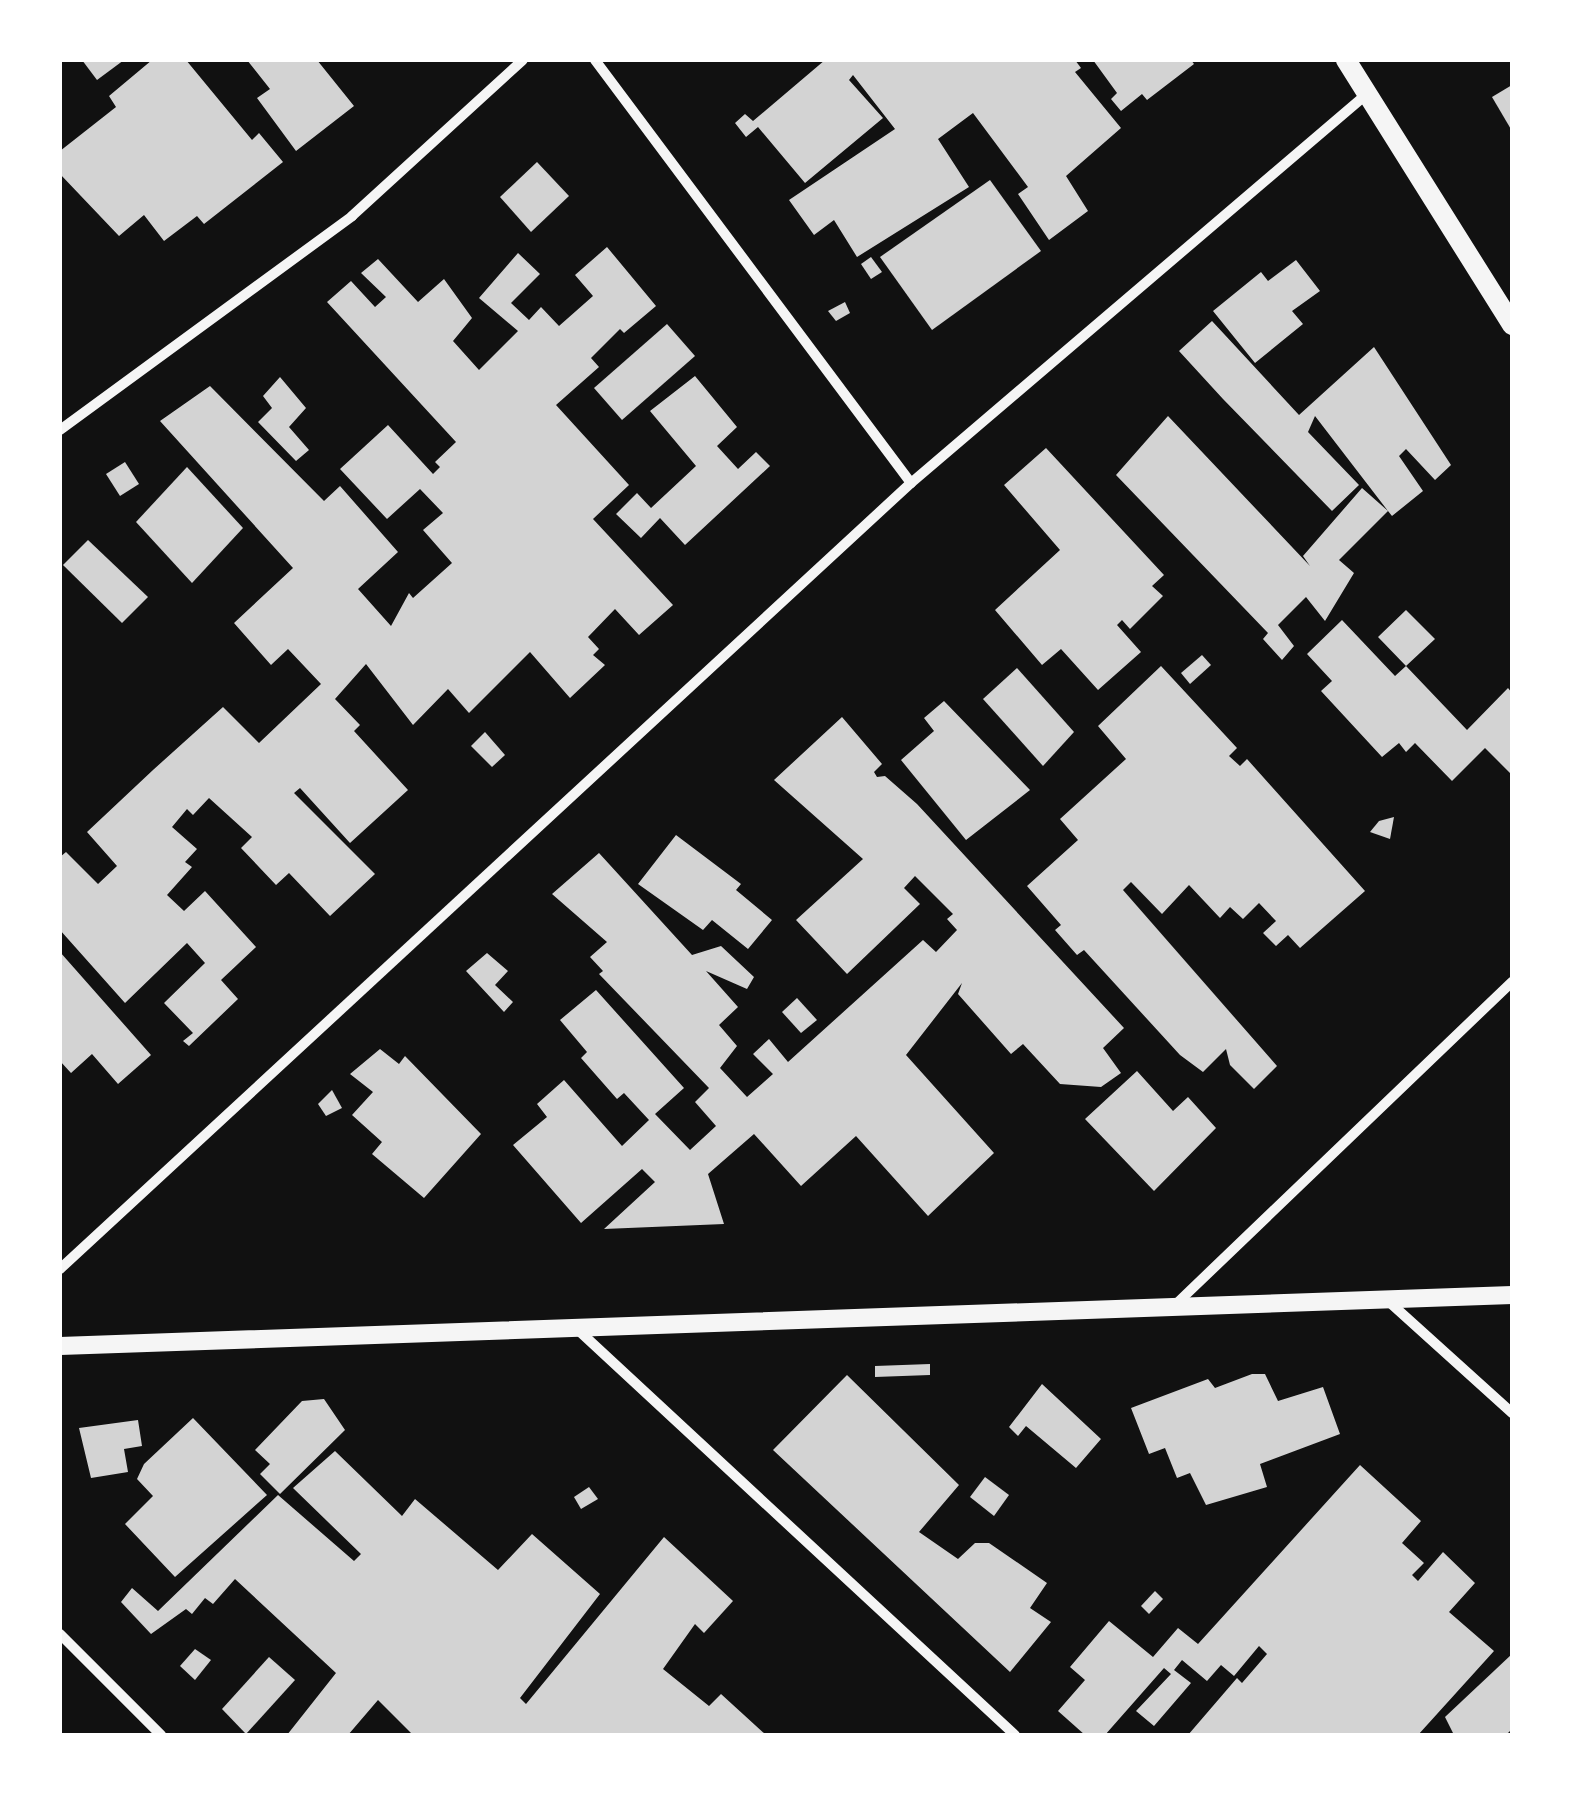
<!DOCTYPE html>
<style>
body{margin:0}
#map{position:relative;width:1572px;height:1795px;overflow:hidden;background:#111;font-family:"Space Grotesk",sans-serif}
div>[style]{position:absolute}
.building>*{inset:0;background:#d3d3d3}
.minor>*{height:10px;margin:-5px;padding:0 5px;transform-origin:5px;border-radius:5px;background:#f5f5f5}
.tertiary>*{height:18px;margin:-9px;padding:0 9px;transform-origin:9px;border-radius:9px;background:#f5f5f5}
.secondary>*{height:20px;margin:-10px;padding:0 10px;transform-origin:10px;border-radius:10px;background:#f5f5f5}
span{translate:-50% -50%;white-space:nowrap;text-align:center;line-height:1.15;-webkit-text-stroke:8px #fff;paint-order:stroke}
.frame{position:absolute;inset:0;border:62px solid #fff;pointer-events:none}
</style>
<div id="map">
<div class="building">
<i style="clip-path:polygon(82px 60px,124px 60px,97px 80px)"></i>
<i style="clip-path:polygon(152px 60px,186px 60px,252px 140px,259px 133px,283px 162px,204px 224px,197px 216px,164px 241px,144px 215px,119px 236px,60px 174px,60px 151px,116px 107px,109px 96px)"></i>
<i style="clip-path:polygon(247px 60px,317px 60px,354px 106px,296px 151px,257px 98px,270px 89px)"></i>
<i style="clip-path:polygon(825px 60px,1075px 60px,1081px 68px,1075px 72px,1121px 128px,1066px 176px,1088px 211px,1049px 240px,1018px 194px,1028px 187px,973px 113px,938px 139px,969px 187px,857px 257px,834px 220px,814px 235px,789px 200px,895px 129px,853px 75px,849px 80px,883px 118px,805px 183px,758px 127px,746px 137px,735px 123px,745px 114px,753px 121px)"></i>
<i style="clip-path:polygon(1093px 60px,1191px 60px,1194px 64px,1147px 100px,1142px 94px,1121px 111px,1111px 99px,1117px 93px)"></i>
<i style="clip-path:polygon(1512px 85px,1512px 131px,1492px 97px)"></i>
<i style="clip-path:polygon(537px 162px,569px 196px,531px 232px,500px 197px)"></i>
<i style="clip-path:polygon(990px 180px,1041px 251px,932px 330px,880px 257px)"></i>
<i style="clip-path:polygon(607px 247px,656px 306px,624px 333px,620px 329px,591px 358px,599px 367px,556px 405px,629px 485px,593px 519px,673px 605px,639px 635px,615px 609px,588px 637px,599px 649px,593px 655px,605px 665px,570px 698px,530px 652px,469px 713px,448px 689px,413px 725px,366px 664px,335px 699px,360px 725px,354px 731px,408px 790px,350px 843px,300px 788px,294px 793px,375px 874px,330px 916px,289px 873px,276px 885px,241px 848px,252px 837px,209px 798px,193px 815px,187px 809px,172px 827px,197px 849px,185px 862px,192px 867px,167px 895px,184px 911px,205px 891px,256px 947px,221px 980px,238px 999px,189px 1046px,183px 1041px,193px 1033px,164px 1003px,205px 963px,187px 943px,125px 1003px,60px 930px,60px 857px,66px 852px,98px 884px,117px 866px,87px 832px,153px 770px,223px 707px,259px 743px,321px 684px,288px 649px,271px 665px,234px 623px,293px 568px,160px 421px,210px 386px,324px 501px,340px 486px,398px 552px,358px 589px,391px 626px,409px 593px,413px 598px,452px 563px,423px 530px,443px 513px,420px 489px,387px 519px,340px 469px,388px 425px,433px 474px,440px 467px,435px 462px,456px 442px,327px 302px,351px 281px,375px 307px,386px 297px,361px 273px,378px 259px,418px 302px,444px 279px,472px 318px,453px 341px,479px 370px,518px 331px,479px 298px,518px 253px,540px 274px,511px 303px,529px 320px,541px 307px,559px 326px,593px 296px,575px 275px)"></i>
<i style="clip-path:polygon(871px 257px,882px 272px,871px 279px,861px 264px)"></i>
<i style="clip-path:polygon(1296px 260px,1320px 291px,1292px 311px,1303px 324px,1255px 363px,1213px 311px,1261px 272px,1268px 281px)"></i>
<i style="clip-path:polygon(845px 302px,850px 313px,836px 321px,828px 311px)"></i>
<i style="clip-path:polygon(1212px 321px,1299px 415px,1374px 347px,1451px 465px,1435px 480px,1406px 449px,1399px 456px,1423px 491px,1392px 516px,1388px 511px,1339px 560px,1354px 573px,1325px 621px,1306px 597px,1278px 625px,1294px 646px,1282px 660px,1263px 639px,1268px 633px,1116px 475px,1168px 416px,1310px 566px,1303px 556px,1362px 488px,1388px 511px,1315px 416px,1308px 432px,1359px 485px,1332px 511px,1223px 399px,1179px 351px)"></i>
<i style="clip-path:polygon(667px 324px,695px 356px,622px 420px,594px 388px)"></i>
<i style="clip-path:polygon(695px 376px,737px 427px,717px 446px,738px 469px,756px 452px,770px 466px,685px 545px,660px 518px,641px 538px,616px 514px,637px 493px,651px 508px,696px 466px,650px 411px)"></i>
<i style="clip-path:polygon(280px 377px,306px 408px,289px 427px,309px 450px,296px 461px,258px 422px,272px 408px,263px 396px)"></i>
<i style="clip-path:polygon(1046px 448px,1164px 575px,1152px 586px,1163px 596px,1130px 629px,1122px 620px,1117px 625px,1141px 652px,1098px 690px,1061px 649px,1042px 665px,995px 610px,1060px 550px,1004px 485px)"></i>
<i style="clip-path:polygon(125px 462px,139px 484px,120px 496px,106px 474px)"></i>
<i style="clip-path:polygon(187px 467px,243px 528px,192px 583px,136px 522px)"></i>
<i style="clip-path:polygon(88px 540px,148px 597px,122px 623px,63px 565px)"></i>
<i style="clip-path:polygon(1406px 610px,1435px 639px,1406px 666px,1467px 730px,1508px 688px,1512px 693px,1512px 775px,1485px 748px,1452px 781px,1415px 743px,1406px 752px,1399px 743px,1382px 757px,1321px 691px,1332px 681px,1307px 654px,1342px 620px,1395px 676px,1406px 666px,1378px 637px)"></i>
<i style="clip-path:polygon(1202px 655px,1211px 665px,1190px 684px,1181px 673px)"></i>
<i style="clip-path:polygon(1161px 666px,1237px 748px,1229px 756px,1240px 766px,1247px 759px,1365px 891px,1300px 948px,1288px 935px,1276px 946px,1263px 933px,1276px 921px,1259px 903px,1243px 919px,1230px 907px,1220px 918px,1189px 885px,1162px 914px,1131px 882px,1123px 890px,1277px 1066px,1254px 1089px,1230px 1065px,1226px 1049px,1203px 1072px,1180px 1055px,1084px 950px,1077px 955px,1055px 930px,1061px 925px,1027px 886px,1078px 840px,1060px 819px,1126px 759px,1098px 726px)"></i>
<i style="clip-path:polygon(1017px 668px,1074px 732px,1043px 766px,983px 699px)"></i>
<i style="clip-path:polygon(944px 701px,1030px 790px,966px 840px,901px 760px,934px 731px,924px 718px)"></i>
<i style="clip-path:polygon(842px 717px,882px 764px,874px 772px,877px 777px,885px 776px,917px 804px,1124px 1028px,1103px 1048px,1121px 1073px,1101px 1087px,1060px 1084px,1023px 1044px,1011px 1054px,958px 994px,962px 983px,906px 1055px,994px 1153px,928px 1216px,856px 1136px,801px 1186px,754px 1134px,708px 1174px,724px 1224px,604px 1229px,655px 1182px,642px 1169px,581px 1223px,513px 1145px,547px 1117px,537px 1104px,564px 1080px,622px 1146px,649px 1120px,624px 1093px,617px 1099px,581px 1058px,587px 1052px,560px 1020px,596px 990px,684px 1088px,655px 1114px,690px 1150px,716px 1126px,695px 1102px,709px 1088px,599px 974px,603px 971px,590px 957px,607px 942px,552px 894px,599px 853px,692px 955px,721px 946px,754px 977px,747px 989px,706px 971px,738px 1007px,719px 1025px,737px 1046px,720px 1068px,747px 1097px,773px 1074px,753px 1054px,769px 1039px,788px 1062px,923px 940px,936px 952px,957px 930px,947px 919px,953px 914px,915px 876px,904px 888px,920px 904px,847px 974px,796px 920px,863px 859px,774px 780px)"></i>
<i style="clip-path:polygon(485px 732px,505px 755px,492px 767px,471px 746px)"></i>
<i style="clip-path:polygon(1394px 817px,1390px 839px,1370px 832px,1379px 821px)"></i>
<i style="clip-path:polygon(676px 835px,741px 884px,736px 890px,772px 920px,748px 949px,712px 920px,703px 930px,638px 884px)"></i>
<i style="clip-path:polygon(60px 952px,151px 1055px,118px 1084px,92px 1054px,71px 1073px,60px 1061px)"></i>
<i style="clip-path:polygon(487px 953px,508px 971px,495px 985px,513px 1002px,504px 1012px,466px 971px)"></i>
<i style="clip-path:polygon(797px 998px,817px 1020px,801px 1033px,782px 1012px)"></i>
<i style="clip-path:polygon(380px 1049px,399px 1064px,405px 1056px,481px 1134px,424px 1198px,372px 1154px,382px 1142px,352px 1115px,373px 1092px,350px 1074px)"></i>
<i style="clip-path:polygon(1137px 1071px,1173px 1111px,1188px 1097px,1216px 1128px,1154px 1191px,1085px 1119px)"></i>
<i style="clip-path:polygon(332px 1090px,342px 1108px,326px 1116px,318px 1104px)"></i>
<i style="clip-path:polygon(930px 1364px,930px 1375px,875px 1377px,875px 1366px)"></i>
<i style="clip-path:polygon(1252px 1374px,1265px 1374px,1278px 1401px,1323px 1387px,1340px 1434px,1260px 1464px,1267px 1487px,1206px 1505px,1190px 1473px,1177px 1478px,1165px 1448px,1149px 1454px,1131px 1408px,1208px 1379px,1215px 1388px)"></i>
<i style="clip-path:polygon(847px 1375px,959px 1485px,919px 1532px,958px 1559px,975px 1543px,989px 1543px,1047px 1583px,1030px 1608px,1051px 1622px,1010px 1672px,773px 1450px)"></i>
<i style="clip-path:polygon(1042px 1384px,1101px 1439px,1076px 1468px,1026px 1426px,1018px 1436px,1009px 1427px)"></i>
<i style="clip-path:polygon(324px 1399px,345px 1430px,280px 1494px,260px 1474px,270px 1464px,255px 1450px,302px 1401px)"></i>
<i style="clip-path:polygon(193px 1418px,267px 1495px,175px 1577px,125px 1524px,153px 1496px,137px 1479px,144px 1464px)"></i>
<i style="clip-path:polygon(138px 1420px,142px 1446px,124px 1449px,128px 1472px,91px 1478px,79px 1428px)"></i>
<i style="clip-path:polygon(335px 1451px,402px 1516px,415px 1499px,498px 1570px,532px 1534px,600px 1594px,520px 1698px,526px 1704px,664px 1537px,733px 1601px,704px 1633px,695px 1624px,663px 1669px,709px 1706px,721px 1694px,766px 1735px,413px 1735px,378px 1700px,348px 1735px,287px 1735px,336px 1673px,235px 1579px,213px 1604px,205px 1598px,192px 1614px,186px 1609px,151px 1634px,121px 1602px,132px 1588px,158px 1611px,278px 1495px,354px 1561px,361px 1554px,293px 1488px)"></i>
<i style="clip-path:polygon(1360px 1465px,1421px 1521px,1402px 1543px,1424px 1563px,1412px 1575px,1418px 1581px,1443px 1552px,1475px 1583px,1449px 1612px,1494px 1651px,1418px 1735px,1188px 1735px,1237px 1678px,1242px 1683px,1267px 1654px,1259px 1646px,1234px 1676px,1221px 1665px,1207px 1681px,1182px 1660px,1174px 1670px,1191px 1683px,1154px 1726px,1136px 1711px,1171px 1674px,1164px 1668px,1105px 1735px,1085px 1735px,1058px 1711px,1085px 1680px,1070px 1667px,1109px 1621px,1153px 1657px,1178px 1628px,1198px 1644px)"></i>
<i style="clip-path:polygon(985px 1477px,1009px 1495px,994px 1516px,970px 1497px)"></i>
<i style="clip-path:polygon(589px 1487px,598px 1499px,581px 1509px,574px 1497px)"></i>
<i style="clip-path:polygon(1155px 1591px,1163px 1599px,1149px 1614px,1141px 1606px)"></i>
<i style="clip-path:polygon(195px 1649px,211px 1660px,195px 1680px,180px 1666px)"></i>
<i style="clip-path:polygon(1512px 1654px,1512px 1729px,1506px 1735px,1454px 1735px,1445px 1717px)"></i>
<i style="clip-path:polygon(269px 1657px,295px 1680px,246px 1734px,222px 1709px)"></i>
</div>
<div class="minor">
<i style="left:595px;top:60px;width:528px;rotate:53.24deg"></i>
<i style="left:60px;top:430px;width:362px;rotate:-36.2deg"></i>
<i style="left:352px;top:216px;width:231px;rotate:-42.4deg"></i>
<i style="left:60px;top:1269px;width:1158px;rotate:-42.73deg"></i>
<i style="left:911px;top:483px;width:601px;rotate:-40.48deg"></i>
<i style="left:1387px;top:1300px;width:169px;rotate:42.1deg"></i>
<i style="left:1174px;top:1306px;width:468px;rotate:-43.8deg"></i>
<i style="left:577px;top:1329px;width:597px;rotate:42.83deg"></i>
<i style="left:60px;top:1634px;width:143px;rotate:45deg"></i>
</div>
<div class="tertiary">
<i style="left:60px;top:1346px;width:1453px;rotate:-2.01deg"></i>
</div>
<div class="secondary">
<i style="left:1346px;top:60px;width:313px;rotate:57.9deg"></i>
</div>
<div class="frame"></div>
</div>
